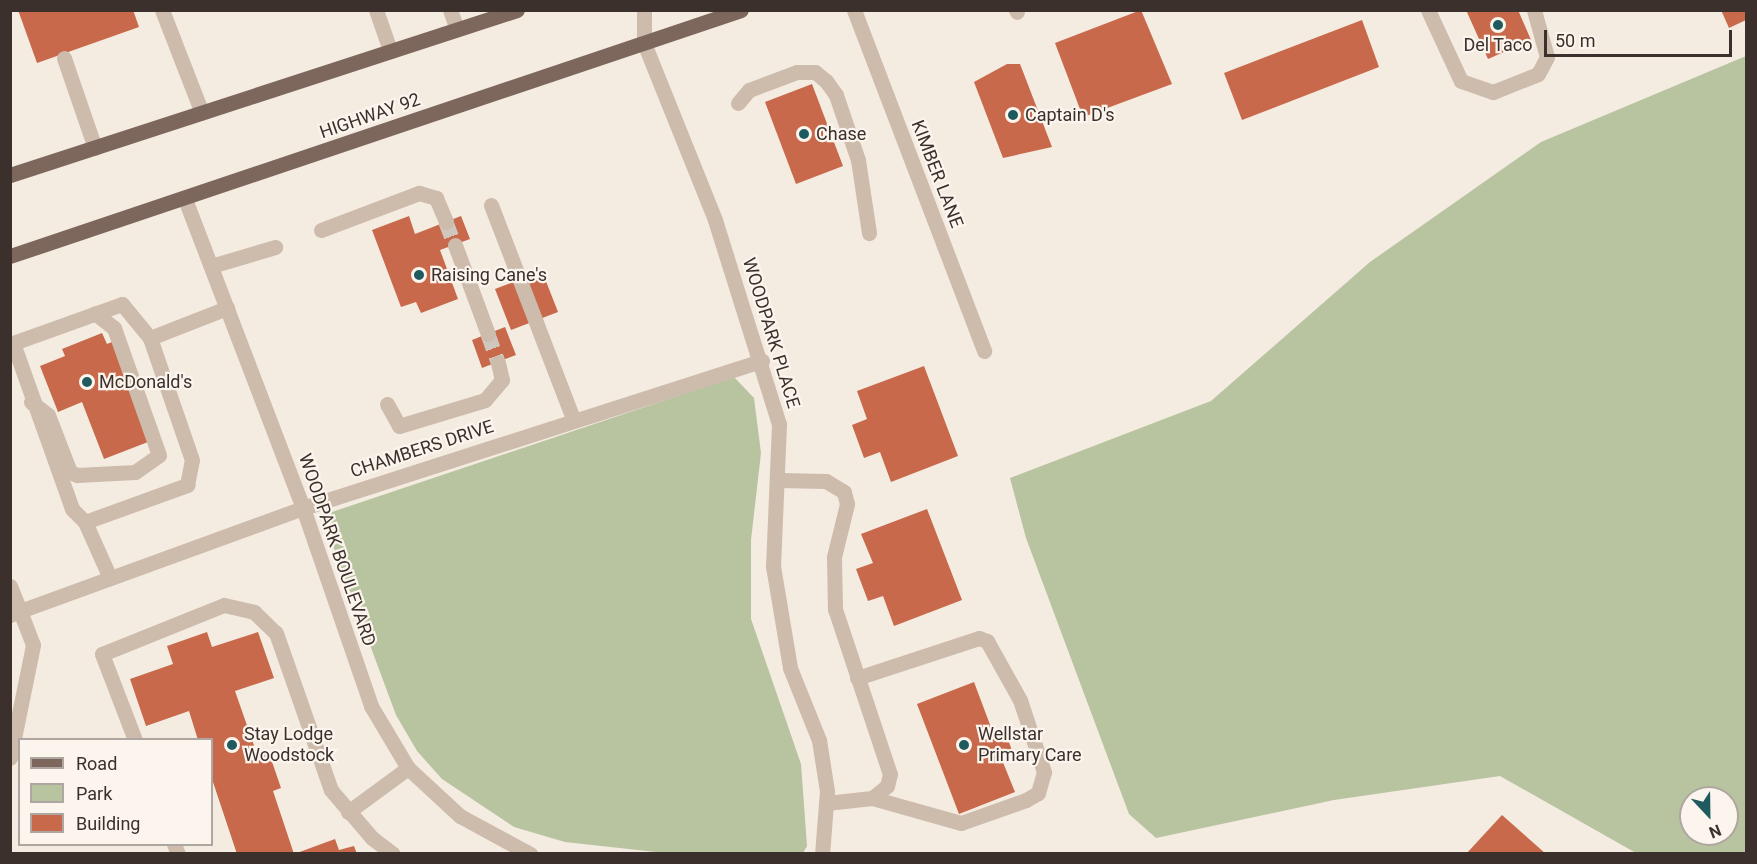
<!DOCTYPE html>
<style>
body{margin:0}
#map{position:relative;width:1757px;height:864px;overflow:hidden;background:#f4ebe1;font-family:Roboto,sans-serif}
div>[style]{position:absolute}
.green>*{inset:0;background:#b8c4a0}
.building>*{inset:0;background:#c8694b}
.minor-tunnel>*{height:15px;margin-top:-7.5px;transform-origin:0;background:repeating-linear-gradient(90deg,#cfc6bd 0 15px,transparent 0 23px)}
.minor>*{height:15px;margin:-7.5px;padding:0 7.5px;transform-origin:7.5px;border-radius:7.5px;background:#cdbbac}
.major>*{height:15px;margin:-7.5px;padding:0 7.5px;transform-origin:7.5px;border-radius:7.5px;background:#7d675c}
.dots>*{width:16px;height:16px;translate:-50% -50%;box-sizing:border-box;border:3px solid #fbf5ee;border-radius:50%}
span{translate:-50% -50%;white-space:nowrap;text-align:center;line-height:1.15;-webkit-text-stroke:4.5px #fbf5ee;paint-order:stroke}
.poi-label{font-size:18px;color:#3b302b}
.left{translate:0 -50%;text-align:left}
.street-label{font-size:18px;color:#3b302b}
.frame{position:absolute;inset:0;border:12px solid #3b302b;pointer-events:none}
.legend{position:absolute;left:18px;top:738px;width:195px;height:108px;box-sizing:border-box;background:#fbf5ee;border:2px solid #aea6a0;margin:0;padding:8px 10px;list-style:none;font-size:18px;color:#3b302b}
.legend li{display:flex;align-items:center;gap:12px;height:30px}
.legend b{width:30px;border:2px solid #aea6a0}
.north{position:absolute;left:1679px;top:786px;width:60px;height:60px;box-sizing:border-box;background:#fbf5ee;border:2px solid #aea6a0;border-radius:50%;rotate:158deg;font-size:16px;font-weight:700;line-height:24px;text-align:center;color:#3b302b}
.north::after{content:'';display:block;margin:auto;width:21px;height:27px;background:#1f5a5e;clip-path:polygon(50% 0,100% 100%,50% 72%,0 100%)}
.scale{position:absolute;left:1544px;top:30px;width:188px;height:27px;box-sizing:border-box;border:3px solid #3b302b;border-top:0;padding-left:8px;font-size:18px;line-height:21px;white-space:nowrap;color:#3b302b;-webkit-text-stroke:4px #fbf5ee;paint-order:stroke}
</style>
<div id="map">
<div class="green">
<i style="clip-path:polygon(evenodd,1746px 56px,1746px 853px,1636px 853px,1500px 776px,1334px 800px,1156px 838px,1129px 814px,1026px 538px,1010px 478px,1211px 401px,1370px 262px,1541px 142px,1746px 56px,1691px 798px,1727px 798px,1727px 834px,1691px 834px,1691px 798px)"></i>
<i style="clip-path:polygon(734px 377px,754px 398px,761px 453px,751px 540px,751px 619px,801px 764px,807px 846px,803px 853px,665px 853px,565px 842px,514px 827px,442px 779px,417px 751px,396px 715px,325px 524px,329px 513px)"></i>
</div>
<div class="building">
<i style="clip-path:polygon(18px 10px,133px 10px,139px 27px,37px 63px)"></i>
<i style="clip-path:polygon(1141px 10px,1172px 84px,1083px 117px,1055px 43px)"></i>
<i style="clip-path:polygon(1466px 10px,1518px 10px,1531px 40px,1488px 59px)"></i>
<i style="clip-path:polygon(1721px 10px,1746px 10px,1746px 20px,1729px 28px)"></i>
<i style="clip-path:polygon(1362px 20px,1379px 67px,1242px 120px,1224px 73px)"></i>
<i style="clip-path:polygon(1007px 64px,1020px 64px,1052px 147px,1003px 158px,974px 82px)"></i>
<i style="clip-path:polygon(812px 84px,843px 166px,796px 184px,765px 102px)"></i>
<i style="clip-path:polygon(409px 216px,415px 234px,461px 216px,470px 239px,440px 250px,458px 299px,421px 313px,416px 302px,401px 307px,372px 230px)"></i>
<i style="clip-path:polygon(542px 271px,558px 312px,511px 330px,495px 289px)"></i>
<i style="clip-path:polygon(505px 327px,516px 355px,482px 368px,472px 340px)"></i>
<i style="clip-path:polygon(102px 333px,107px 344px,112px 342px,148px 442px,104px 459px,82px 402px,58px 412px,40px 366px,65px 356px,62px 349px)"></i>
<i style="clip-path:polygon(924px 366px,958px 456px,891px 482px,880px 452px,864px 458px,852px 425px,867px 419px,857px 391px)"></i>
<i style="clip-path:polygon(927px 509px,962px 600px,894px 626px,883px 596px,868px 601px,856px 569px,873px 563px,861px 534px)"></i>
<i style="clip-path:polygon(207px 632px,212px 647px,258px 632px,274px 678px,235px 691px,257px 754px,268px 750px,281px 788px,273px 791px,294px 854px,237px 854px,212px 779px,212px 740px,198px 740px,189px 711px,146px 726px,130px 679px,173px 664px,167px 646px)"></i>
<i style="clip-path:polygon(974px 682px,995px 738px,1006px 734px,1014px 756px,1002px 760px,1015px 792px,959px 814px,917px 704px)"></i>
<i style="clip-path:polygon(1502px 815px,1546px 854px,1466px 854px)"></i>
<i style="clip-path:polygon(335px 839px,339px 850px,354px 846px,357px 854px,294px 854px)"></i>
</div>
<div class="minor-tunnel">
<i style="left:446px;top:222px;width:25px;rotate:69deg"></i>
<i style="left:488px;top:334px;width:30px;rotate:70deg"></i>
</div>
<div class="minor">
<i style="left:162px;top:10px;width:110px;rotate:68.8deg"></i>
<i style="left:376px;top:10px;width:42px;rotate:70.7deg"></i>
<i style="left:450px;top:10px;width:20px;rotate:70deg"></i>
<i style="left:644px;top:10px;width:33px;rotate:90deg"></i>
<i style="left:644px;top:43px;width:191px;rotate:68.1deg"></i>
<i style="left:715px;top:220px;width:214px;rotate:72.6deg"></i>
<i style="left:779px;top:424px;width:142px;rotate:92.4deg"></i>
<i style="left:773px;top:566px;width:103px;rotate:80.5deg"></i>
<i style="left:790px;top:668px;width:78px;rotate:68.1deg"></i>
<i style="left:819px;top:740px;width:52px;rotate:81.1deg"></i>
<i style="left:827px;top:791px;width:63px;rotate:94.5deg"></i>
<i style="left:854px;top:10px;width:365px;rotate:69.1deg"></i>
<i style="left:1016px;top:10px;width:2px;rotate:63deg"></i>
<i style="left:1428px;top:10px;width:78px;rotate:65.1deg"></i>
<i style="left:1461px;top:81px;width:34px;rotate:19deg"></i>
<i style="left:1493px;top:92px;width:48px;rotate:-21.8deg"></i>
<i style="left:1538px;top:74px;width:19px;rotate:-62deg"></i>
<i style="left:1547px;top:57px;width:49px;rotate:-105.5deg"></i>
<i style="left:64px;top:58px;width:95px;rotate:71deg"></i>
<i style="left:738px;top:103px;width:17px;rotate:-50deg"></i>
<i style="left:749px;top:90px;width:51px;rotate:-20.6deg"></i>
<i style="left:797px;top:72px;width:18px"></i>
<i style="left:815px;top:72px;width:14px;rotate:39deg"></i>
<i style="left:826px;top:81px;width:17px;rotate:54deg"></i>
<i style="left:836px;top:95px;width:69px;rotate:71.3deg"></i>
<i style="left:858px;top:160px;width:74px;rotate:81.4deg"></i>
<i style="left:185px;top:199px;width:331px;rotate:69.1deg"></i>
<i style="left:303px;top:508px;width:209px;rotate:71deg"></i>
<i style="left:371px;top:706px;width:72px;rotate:59.2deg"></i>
<i style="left:408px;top:768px;width:71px;rotate:42.7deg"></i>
<i style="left:460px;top:816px;width:80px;rotate:28.5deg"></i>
<i style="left:491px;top:205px;width:231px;rotate:69deg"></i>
<i style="left:321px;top:230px;width:105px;rotate:-20.7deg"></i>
<i style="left:419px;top:193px;width:18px;rotate:16deg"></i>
<i style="left:436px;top:198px;width:26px;rotate:67deg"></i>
<i style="left:455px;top:245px;width:95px;rotate:69.7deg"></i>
<i style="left:211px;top:266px;width:67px;rotate:-16.5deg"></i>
<i style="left:150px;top:338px;width:83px;rotate:-21.3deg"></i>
<i style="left:31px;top:402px;width:21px;rotate:37deg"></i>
<i style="left:48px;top:415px;width:61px;rotate:68.9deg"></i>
<i style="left:70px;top:472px;width:8px;rotate:23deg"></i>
<i style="left:77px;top:475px;width:58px;rotate:-3deg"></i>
<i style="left:135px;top:472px;width:29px;rotate:-35deg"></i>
<i style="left:159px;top:455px;width:135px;rotate:-109.5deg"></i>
<i style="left:114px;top:328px;width:24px;rotate:-142deg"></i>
<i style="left:387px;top:404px;width:25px;rotate:61deg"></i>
<i style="left:399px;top:426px;width:90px;rotate:-16.8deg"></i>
<i style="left:485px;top:400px;width:26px;rotate:-50deg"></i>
<i style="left:502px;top:380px;width:18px;rotate:-103deg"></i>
<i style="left:780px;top:480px;width:46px;rotate:1.2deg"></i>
<i style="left:826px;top:481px;width:21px;rotate:31deg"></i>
<i style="left:844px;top:492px;width:12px;rotate:76deg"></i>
<i style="left:847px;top:504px;width:55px;rotate:103.8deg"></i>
<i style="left:834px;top:557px;width:52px;rotate:88.9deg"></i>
<i style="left:835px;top:609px;width:174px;rotate:71.6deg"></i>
<i style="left:890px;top:774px;width:12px;rotate:104deg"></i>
<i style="left:887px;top:786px;width:19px;rotate:141deg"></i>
<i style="left:872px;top:798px;width:46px;rotate:173.8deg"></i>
<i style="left:85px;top:522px;width:109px;rotate:-19.9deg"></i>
<i style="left:187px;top:485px;width:25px;rotate:-79deg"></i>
<i style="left:192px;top:460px;width:129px;rotate:-109deg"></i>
<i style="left:150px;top:338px;width:44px;rotate:-129.5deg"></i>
<i style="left:122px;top:304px;width:116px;rotate:160.3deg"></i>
<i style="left:13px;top:343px;width:176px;rotate:70.4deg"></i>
<i style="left:72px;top:509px;width:18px;rotate:45deg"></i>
<i style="left:85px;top:522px;width:61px;rotate:65.9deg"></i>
<i style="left:10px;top:586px;width:27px;rotate:68deg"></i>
<i style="left:20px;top:611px;width:301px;rotate:-20deg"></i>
<i style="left:303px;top:508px;width:482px;rotate:-17.8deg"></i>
<i style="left:10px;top:615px;width:11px;rotate:-22deg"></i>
<i style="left:20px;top:611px;width:36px;rotate:69deg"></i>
<i style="left:33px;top:645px;width:115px;rotate:101.5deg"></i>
<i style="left:857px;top:678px;width:128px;rotate:-18.2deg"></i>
<i style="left:979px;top:638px;width:9px;rotate:21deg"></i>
<i style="left:987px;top:641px;width:68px;rotate:60.8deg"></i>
<i style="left:1020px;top:700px;width:76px;rotate:71.6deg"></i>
<i style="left:1044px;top:772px;width:22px;rotate:106deg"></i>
<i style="left:1038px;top:793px;width:14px;rotate:150deg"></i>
<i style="left:1026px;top:800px;width:69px;rotate:160.5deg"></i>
<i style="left:961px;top:823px;width:92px;rotate:-164.3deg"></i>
<i style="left:135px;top:740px;width:92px;rotate:-111deg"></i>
<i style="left:102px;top:654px;width:131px;rotate:-21.9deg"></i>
<i style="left:224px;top:605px;width:31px;rotate:13deg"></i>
<i style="left:254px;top:612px;width:30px;rotate:44deg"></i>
<i style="left:276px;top:633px;width:166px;rotate:70.7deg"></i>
<i style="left:331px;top:790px;width:63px;rotate:49.5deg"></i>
<i style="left:372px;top:838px;width:26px;rotate:37deg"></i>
<i style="left:348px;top:812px;width:74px;rotate:-36.3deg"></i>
<i style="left:174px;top:844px;width:11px;rotate:68deg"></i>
</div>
<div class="major">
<i style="left:10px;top:175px;width:533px;rotate:-18.03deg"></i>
<i style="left:10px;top:256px;width:771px;rotate:-18.6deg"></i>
</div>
<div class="dots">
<i style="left:1498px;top:25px;background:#1f5a5e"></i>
<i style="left:1013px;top:115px;background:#1f5a5e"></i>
<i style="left:804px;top:134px;background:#1f5a5e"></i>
<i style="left:419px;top:275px;background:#1f5a5e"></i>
<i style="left:87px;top:382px;background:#1f5a5e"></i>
<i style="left:232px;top:745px;background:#1f5a5e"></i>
<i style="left:964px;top:745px;background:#1f5a5e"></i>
</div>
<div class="poi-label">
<span style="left:1498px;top:45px">Del Taco</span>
<span class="left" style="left:1025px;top:115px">Captain D's</span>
<span class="left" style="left:816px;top:134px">Chase</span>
<span class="left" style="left:431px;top:275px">Raising Cane's</span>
<span class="left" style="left:99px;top:382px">McDonald's</span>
<span class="left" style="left:244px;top:745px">Stay Lodge<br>Woodstock</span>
<span class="left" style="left:978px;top:745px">Wellstar<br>Primary Care</span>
</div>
<div class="street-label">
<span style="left:370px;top:116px;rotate:-19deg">HIGHWAY 92</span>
<span style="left:937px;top:174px;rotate:69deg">KIMBER LANE</span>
<span style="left:771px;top:333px;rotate:73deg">WOODPARK PLACE</span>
<span style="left:422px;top:449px;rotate:-18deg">CHAMBERS DRIVE</span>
<span style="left:337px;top:550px;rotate:71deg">WOODPARK BOULEVARD</span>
</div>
<div class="frame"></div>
<ul class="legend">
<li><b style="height:8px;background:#7d675c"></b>Road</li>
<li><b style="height:16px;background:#b8c4a0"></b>Park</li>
<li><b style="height:16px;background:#c8694b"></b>Building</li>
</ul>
<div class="north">N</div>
<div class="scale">50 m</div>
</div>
